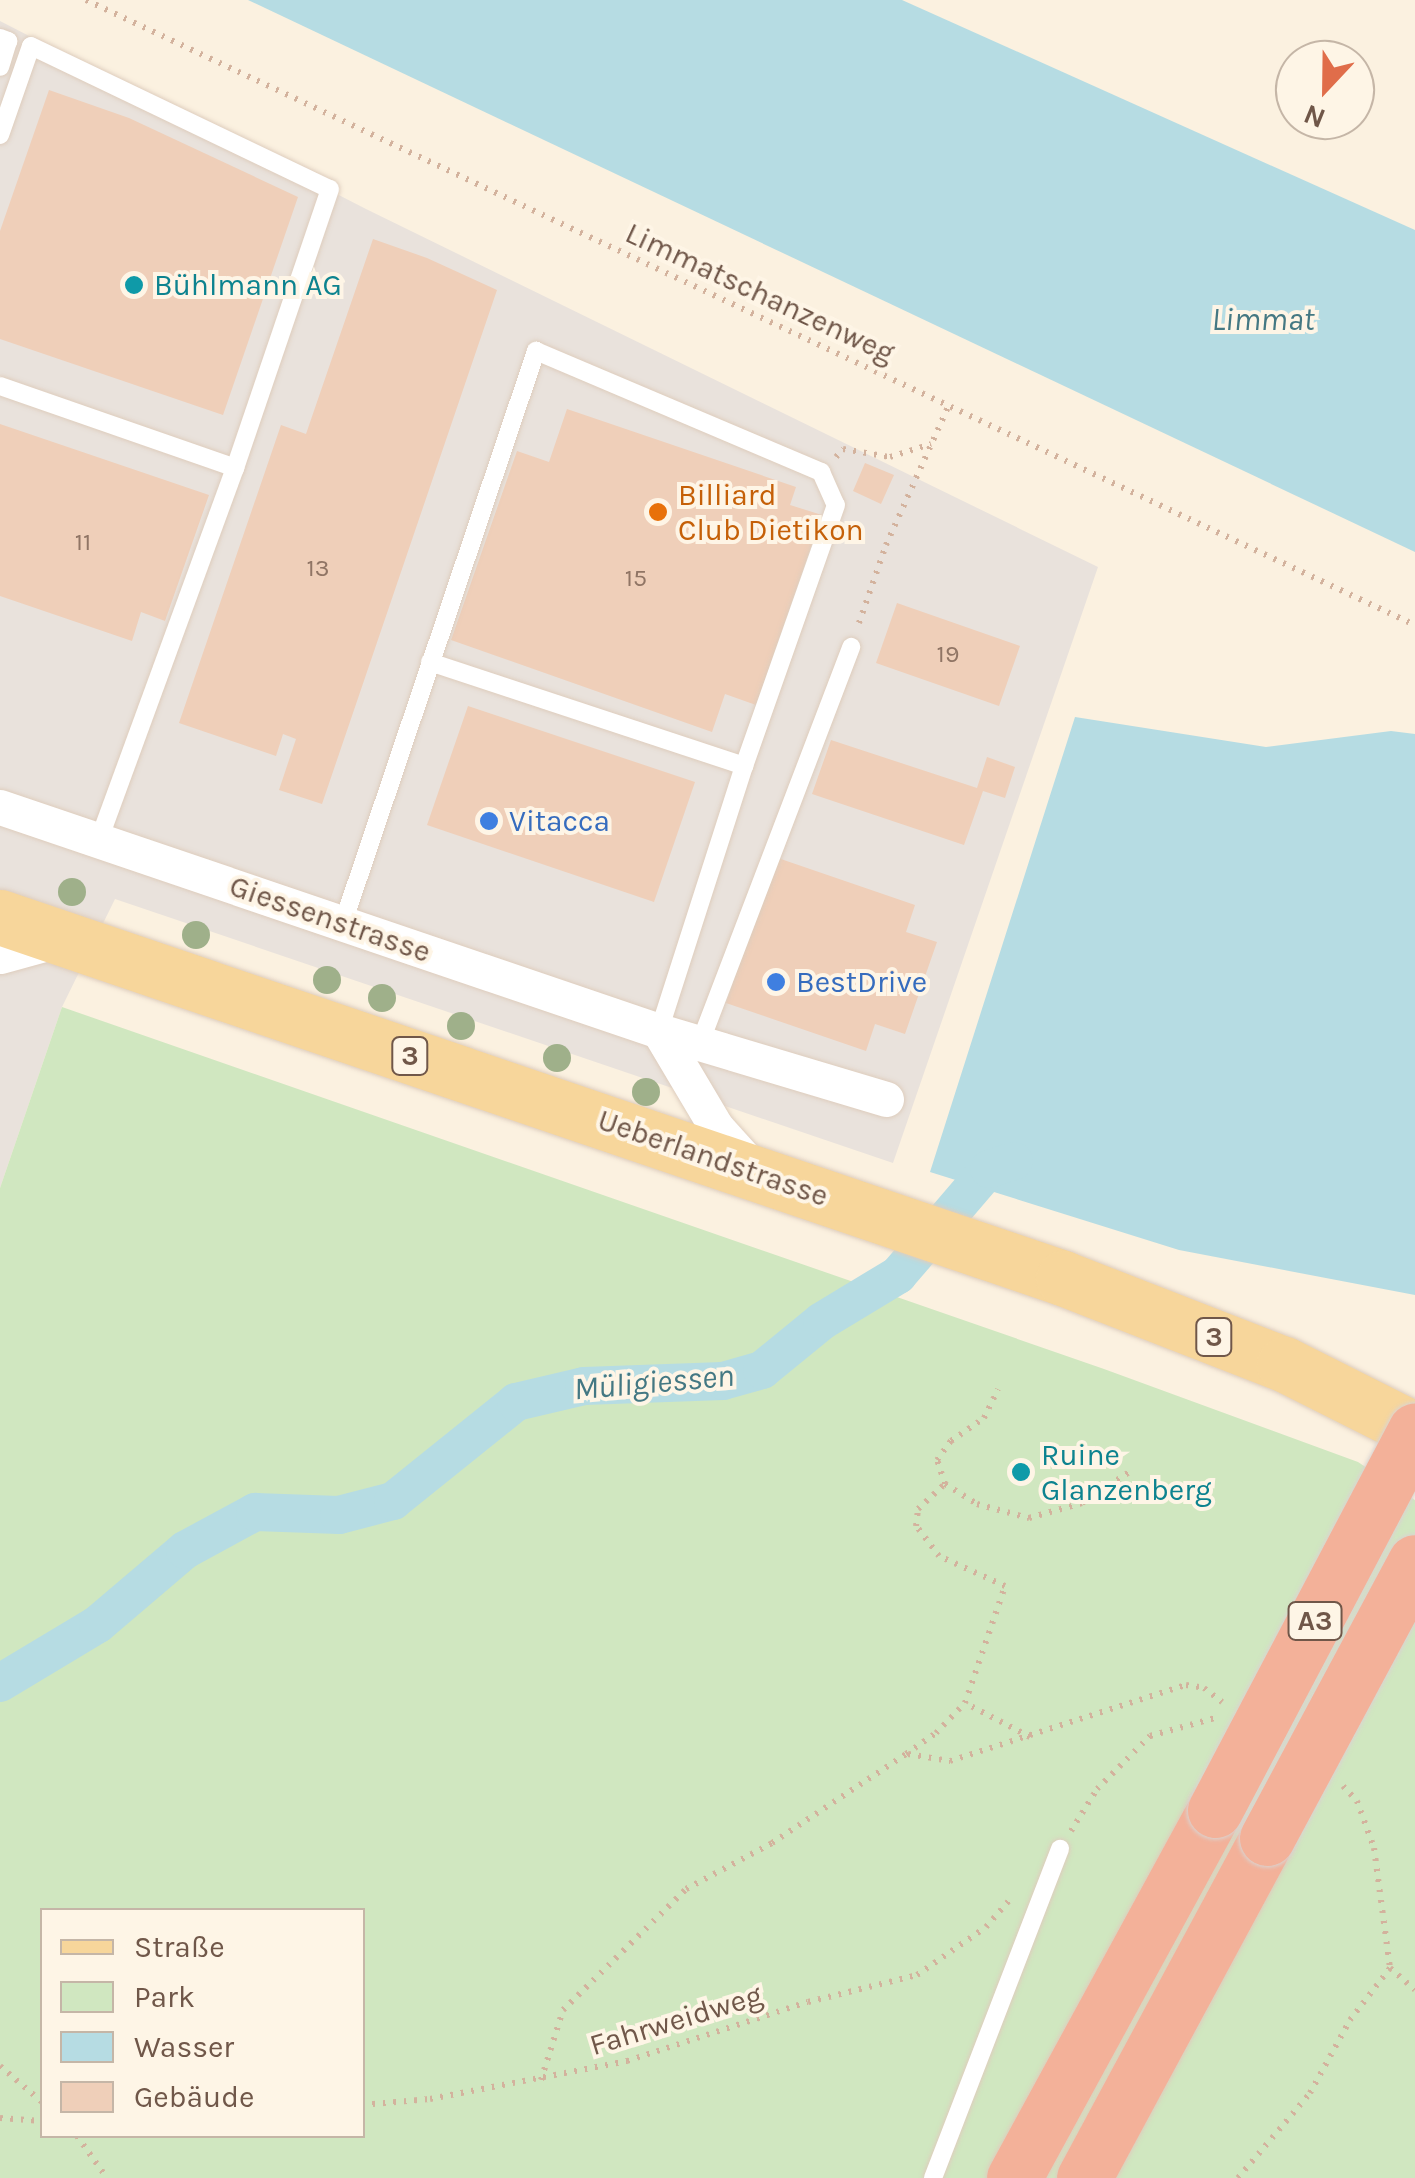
<!DOCTYPE html>
<meta charset="utf-8">
<style>
body{margin:0}
#map{position:relative;width:1415px;height:2178px;overflow:hidden;background:#fbf1e0;font-family:Karla,sans-serif}
div>[style]{position:absolute}
.industrial>*{inset:0;background:#e9e2dc}
.green>*{inset:0;background:#d0e7c0}
.water>*{inset:0;background:#b6dce3}
.canal>*{height:38px;margin:-19px;padding:0 19px;transform-origin:19px;border-radius:19px;background:#b6dce3}
.building>*{inset:0;background:#efcfb9}
.path>*{height:6px;margin-top:-3px;transform-origin:0;background:repeating-linear-gradient(90deg,#d3b29d 0 2.5px,transparent 0 10.5px)}
.roads{filter:drop-shadow(0 0 2px #decdbd) drop-shadow(0 0 2px #decdbd)}
.lane>*{height:18px;margin:-9px;padding:0 9px;transform-origin:9px;border-radius:9px;background:#fff}
.street>*{height:35px;margin:-17.5px;padding:0 17.5px;transform-origin:17.5px;border-radius:17.5px;background:#fff}
.primary>*{height:55px;margin:-27.5px;padding:0 27.5px;transform-origin:27.5px;border-radius:27.5px;background:#f7d69b}
.highway>*{height:55px;margin:-27.5px;padding:0 27.5px;transform-origin:27.5px;border-radius:27.5px;background:#f3b199}
.bridges{filter:drop-shadow(0 0 2px #dad3d0) drop-shadow(0 0 2px #dad3d0)}
.highway-bridge>*{height:55px;margin:-27.5px;padding:0 27.5px;transform-origin:27.5px;border-radius:27.5px;background:#f3b199}
.trees>*{width:28px;height:28px;margin:-14px;border-radius:50%;background:#9fb08a}
.dots>*{width:28px;height:28px;translate:-50% -50%;box-sizing:border-box;border:5px solid #fef5e6;border-radius:50%}
span{translate:-50% -50%;white-space:nowrap;text-align:center;line-height:1.15;-webkit-text-stroke:8px #fef5e6;paint-order:stroke}
.number-label{font-size:25px;color:#907565}
.number-label span{-webkit-text-stroke-width:0}
.shield-label span{padding:2px 8px;background:#fef5e6;border:2px solid;border-radius:8px;-webkit-text-stroke-width:0}
.shield-label{font-size:28px;color:#705749;font-weight:700}
.culture-label{font-size:30px;color:#0d838f}
.left{translate:0 -50%;text-align:left}
.street-label{font-size:30px;color:#705749}
.food-label{font-size:30px;color:#c56008}
.shop-label{font-size:30px;color:#366cbe}
.water-label{font-size:32px;color:#447883;font-style:italic}
.legend{position:absolute;left:40px;top:1908px;width:325px;height:230px;box-sizing:border-box;background:#fef5e6;border:2px solid #c5b6a7;margin:0;padding:12px 18px;list-style:none;font-size:30px;color:#705749}
.legend li{display:flex;align-items:center;gap:20px;height:50px}
.legend b{width:50px;border:2px solid #c5b6a7}
.north{position:absolute;left:1275px;top:40px;width:100px;height:100px;box-sizing:border-box;background:#fef5e6;border:2px solid #c5b6a7;border-radius:50%;rotate:202deg;font-size:28px;font-weight:700;line-height:40px;text-align:center;color:#705749}
.north::after{content:'';display:block;margin:auto;width:35px;height:45px;background:#e06d4a;clip-path:polygon(50% 0,100% 100%,50% 72%,0 100%)}
</style>
<div id="map">
<div class="industrial">
<i style="clip-path:polygon(0 21px,366px 209px,1098px 567px,893px 1163px,115px 899px,62px 1007px,0 1188px)"></i>
</div>
<div class="green">
<i style="clip-path:polygon(evenodd,62px 1007px,1104px 1369px,1358px 1462px,1415px 1500px,1415px 2178px,0 2178px,0 1188px,62px 1007px,42px 1910px,362px 1910px,362px 2136px,42px 2136px,42px 1910px)"></i>
</div>
<div class="water">
<i style="clip-path:polygon(248px 0,902px 0,1415px 230px,1415px 552px)"></i>
<i style="clip-path:polygon(1075px 717px,1266px 747px,1391px 731px,1415px 734px,1415px 1295px,1179px 1250px,930px 1172px)"></i>
</div>
<div class="canal">
<i style="left:0;top:1683px;width:114px;rotate:-31deg"></i>
<i style="left:98px;top:1624px;width:114px;rotate:-40.4deg"></i>
<i style="left:185px;top:1550px;width:80px;rotate:-28.5deg"></i>
<i style="left:255px;top:1512px;width:84px;rotate:2deg"></i>
<i style="left:339px;top:1515px;width:56px;rotate:-14.5deg"></i>
<i style="left:393px;top:1501px;width:158px;rotate:-38.8deg"></i>
<i style="left:516px;top:1402px;width:70px;rotate:-13.2deg"></i>
<i style="left:584px;top:1386px;width:139px;rotate:-2.1deg"></i>
<i style="left:723px;top:1381px;width:41px;rotate:-15.8deg"></i>
<i style="left:762px;top:1370px;width:77px;rotate:-39.2deg"></i>
<i style="left:822px;top:1321px;width:89px;rotate:-31.2deg"></i>
<i style="left:898px;top:1275px;width:140px;rotate:-49.4deg"></i>
<i style="left:989px;top:1169px;width:26px;rotate:-18deg"></i>
</div>
<div class="building">
<i style="clip-path:polygon(49px 90px,129px 118px,298px 197px,223px 415px,0 339px,0 231px)"></i>
<i style="clip-path:polygon(373px 239px,427px 258px,497px 290px,322px 804px,279px 790px,296px 739px,283px 734px,276px 756px,179px 723px,281px 425px,306px 434px)"></i>
<i style="clip-path:polygon(567px 409px,796px 487px,790px 505px,822px 515px,756px 705px,725px 694px,712px 732px,451px 640px,517px 451px,549px 462px)"></i>
<i style="clip-path:polygon(0 424px,209px 495px,165px 621px,141px 612px,132px 641px,0 596px)"></i>
<i style="clip-path:polygon(865px 463px,894px 475px,881px 504px,853px 491px)"></i>
<i style="clip-path:polygon(897px 603px,1020px 646px,999px 706px,876px 663px)"></i>
<i style="clip-path:polygon(468px 706px,695px 782px,654px 902px,427px 825px)"></i>
<i style="clip-path:polygon(831px 740px,977px 788px,987px 757px,1015px 767px,1005px 798px,983px 791px,964px 845px,812px 794px)"></i>
<i style="clip-path:polygon(775px 857px,915px 905px,906px 932px,937px 942px,905px 1034px,875px 1024px,866px 1051px,726px 1003px)"></i>
</div>
<div class="path">
<i style="left:86px;top:0;width:1469px;rotate:25.19deg"></i>
<i style="left:836px;top:457px;width:11px;rotate:-49deg"></i>
<i style="left:843px;top:449px;width:48px;rotate:9.7deg"></i>
<i style="left:890px;top:457px;width:43px;rotate:-17.6deg"></i>
<i style="left:859px;top:623px;width:83px;rotate:-70.9deg"></i>
<i style="left:886px;top:545px;width:151px;rotate:-65.8deg"></i>
<i style="left:945px;top:1484px;width:25px;rotate:-108deg"></i>
<i style="left:937px;top:1460px;width:24px;rotate:-54deg"></i>
<i style="left:951px;top:1441px;width:40px;rotate:-34.9deg"></i>
<i style="left:984px;top:1418px;width:32px;rotate:-64deg"></i>
<i style="left:1030px;top:1737px;width:73px;rotate:-152.4deg"></i>
<i style="left:965px;top:1703px;width:124px;rotate:-71.1deg"></i>
<i style="left:1005px;top:1586px;width:72px;rotate:-155.6deg"></i>
<i style="left:939px;top:1556px;width:38px;rotate:-127deg"></i>
<i style="left:916px;top:1526px;width:17px;rotate:-83deg"></i>
<i style="left:918px;top:1509px;width:37px;rotate:-43deg"></i>
<i style="left:945px;top:1484px;width:38px;rotate:32deg"></i>
<i style="left:977px;top:1504px;width:54px;rotate:15.1deg"></i>
<i style="left:1029px;top:1518px;width:55px;rotate:-15.8deg"></i>
<i style="left:1082px;top:1503px;width:62px;rotate:-33.2deg"></i>
<i style="left:908px;top:1754px;width:43px;rotate:9.5deg"></i>
<i style="left:950px;top:1761px;width:248px;rotate:-17.9deg"></i>
<i style="left:1186px;top:1685px;width:18px;rotate:9deg"></i>
<i style="left:1204px;top:1688px;width:23px;rotate:38deg"></i>
<i style="left:1343px;top:1786px;width:21px;rotate:47deg"></i>
<i style="left:1357px;top:1801px;width:50px;rotate:70.1deg"></i>
<i style="left:1374px;top:1848px;width:121px;rotate:82.4deg"></i>
<i style="left:1390px;top:1968px;width:33px;rotate:41deg"></i>
<i style="left:1071px;top:1831px;width:49px;rotate:-58.2deg"></i>
<i style="left:1097px;top:1789px;width:75px;rotate:-45deg"></i>
<i style="left:1150px;top:1736px;width:67px;rotate:-15.5deg"></i>
<i style="left:0;top:2066px;width:55px;rotate:40.6deg"></i>
<i style="left:541px;top:2080px;width:73px;rotate:-72.6deg"></i>
<i style="left:563px;top:2010px;width:173px;rotate:-44.5deg"></i>
<i style="left:686px;top:1889px;width:98px;rotate:-28.1deg"></i>
<i style="left:772px;top:1843px;width:161px;rotate:-33.6deg"></i>
<i style="left:906px;top:1754px;width:37px;rotate:-35deg"></i>
<i style="left:936px;top:1733px;width:42px;rotate:-46deg"></i>
<i style="left:362px;top:2105px;width:68px;rotate:-5deg"></i>
<i style="left:430px;top:2099px;width:201px;rotate:-10.9deg"></i>
<i style="left:627px;top:2061px;width:190px;rotate:-18.1deg"></i>
<i style="left:808px;top:2002px;width:112px;rotate:-13.9deg"></i>
<i style="left:917px;top:1975px;width:84px;rotate:-34.8deg"></i>
<i style="left:986px;top:1927px;width:37px;rotate:-49deg"></i>
<i style="left:0;top:2118px;width:42px;rotate:4.1deg"></i>
<i style="left:77px;top:2136px;width:52px;rotate:54.5deg"></i>
<i style="left:1238px;top:2178px;width:111px;rotate:-49.7deg"></i>
<i style="left:1310px;top:2093px;width:83px;rotate:-61.3deg"></i>
<i style="left:1350px;top:2020px;width:66px;rotate:-52.4deg"></i>
</div>
<div class="roads">
<div class="lane">
<i style="left:0;top:38px;width:9px;rotate:21deg"></i>
<i style="left:8px;top:41px;width:27px;rotate:107deg"></i>
<i style="left:0;top:135px;width:94px;rotate:-70.8deg"></i>
<i style="left:31px;top:46px;width:331px;rotate:25.6deg"></i>
<i style="left:330px;top:189px;width:295px;rotate:108.8deg"></i>
<i style="left:235px;top:468px;width:396px;rotate:110.1deg"></i>
<i style="left:0;top:386px;width:249px;rotate:19.2deg"></i>
<i style="left:430px;top:662px;width:331px;rotate:18.3deg"></i>
<i style="left:343px;top:923px;width:604px;rotate:-71.35deg"></i>
<i style="left:536px;top:351px;width:310px;rotate:23deg"></i>
<i style="left:821px;top:472px;width:36px;rotate:66deg"></i>
<i style="left:836px;top:505px;width:277px;rotate:109.4deg"></i>
<i style="left:744px;top:766px;width:278px;rotate:107.8deg"></i>
<i style="left:700px;top:1043px;width:424px;rotate:-69.1deg"></i>
<i style="left:933px;top:2178px;width:353px;rotate:-68.9deg"></i>
</div>
<div class="street">
<i style="left:0;top:807px;width:696px;rotate:18.77deg"></i>
<i style="left:659px;top:1031px;width:237px;rotate:16.7deg"></i>
<i style="left:0;top:956px;width:64px;rotate:-15.3deg"></i>
<i style="left:659px;top:1031px;width:112px;rotate:59.3deg"></i>
<i style="left:716px;top:1127px;width:55px;rotate:47.9deg"></i>
</div>
<div class="primary">
<i style="left:0;top:917px;width:1123px;rotate:18.76deg"></i>
<i style="left:1063px;top:1278px;width:237px;rotate:21.3deg"></i>
<i style="left:1284px;top:1364px;width:147px;rotate:26.7deg"></i>
</div>
<div class="highway">
<i style="left:1014px;top:2178px;width:419px;rotate:-61.4deg"></i>
<i style="left:1084px;top:2178px;width:386px;rotate:-61.7deg"></i>
</div>
</div>
<div class="bridges">
<div class="highway-bridge">
<i style="left:1215px;top:1810px;width:429px;rotate:-62.2deg"></i>
<i style="left:1267px;top:1838px;width:313px;rotate:-61.8deg"></i>
</div>
</div>
<div class="trees">
<i style="left:72px;top:892px"></i>
<i style="left:196px;top:935px"></i>
<i style="left:327px;top:980px"></i>
<i style="left:382px;top:998px"></i>
<i style="left:461px;top:1026px"></i>
<i style="left:557px;top:1058px"></i>
<i style="left:646px;top:1092px"></i>
</div>
<div class="dots">
<i style="left:134px;top:285px;background:#0f9aa8"></i>
<i style="left:658px;top:512px;background:#e8710a"></i>
<i style="left:489px;top:821px;background:#3f7fe0"></i>
<i style="left:776px;top:982px;background:#3f7fe0"></i>
<i style="left:1021px;top:1472px;background:#0f9aa8"></i>
</div>
<div class="number-label">
<span style="left:83px;top:542px">11</span>
<span style="left:318px;top:568px">13</span>
<span style="left:636px;top:578px">15</span>
<span style="left:948px;top:654px">19</span>
</div>
<div class="shield-label">
<span style="left:410px;top:1056px">3</span>
<span style="left:1214px;top:1337px">3</span>
<span style="left:1315px;top:1621px">A3</span>
</div>
<div class="culture-label">
<span class="left" style="left:154px;top:285px">Bühlmann AG</span>
<span class="left" style="left:1041px;top:1472px">Ruine<br>Glanzenberg</span>
</div>
<div class="street-label">
<span style="left:760px;top:293px;rotate:25deg">Limmatschanzenweg</span>
<span style="left:330px;top:919px;rotate:19deg">Giessenstrasse</span>
<span style="left:713px;top:1158px;rotate:19deg">Ueberlandstrasse</span>
<span style="left:676px;top:2020px;rotate:-17deg">Fahrweidweg</span>
</div>
<div class="food-label">
<span class="left" style="left:678px;top:512px">Billiard<br>Club Dietikon</span>
</div>
<div class="shop-label">
<span class="left" style="left:509px;top:821px">Vitacca</span>
<span class="left" style="left:796px;top:982px">BestDrive</span>
</div>
<div class="water-label">
<span style="left:1263px;top:320px">Limmat</span>
<span style="left:654px;top:1383px;rotate:-5deg">Müligiessen</span>
</div>
<ul class="legend">
<li><b style="height:12px;background:#f7d69b"></b>Straße</li>
<li><b style="height:28px;background:#d0e7c0"></b>Park</li>
<li><b style="height:28px;background:#b6dce3"></b>Wasser</li>
<li><b style="height:28px;background:#efcfb9"></b>Gebäude</li>
</ul>
<div class="north">N</div>
</div>
